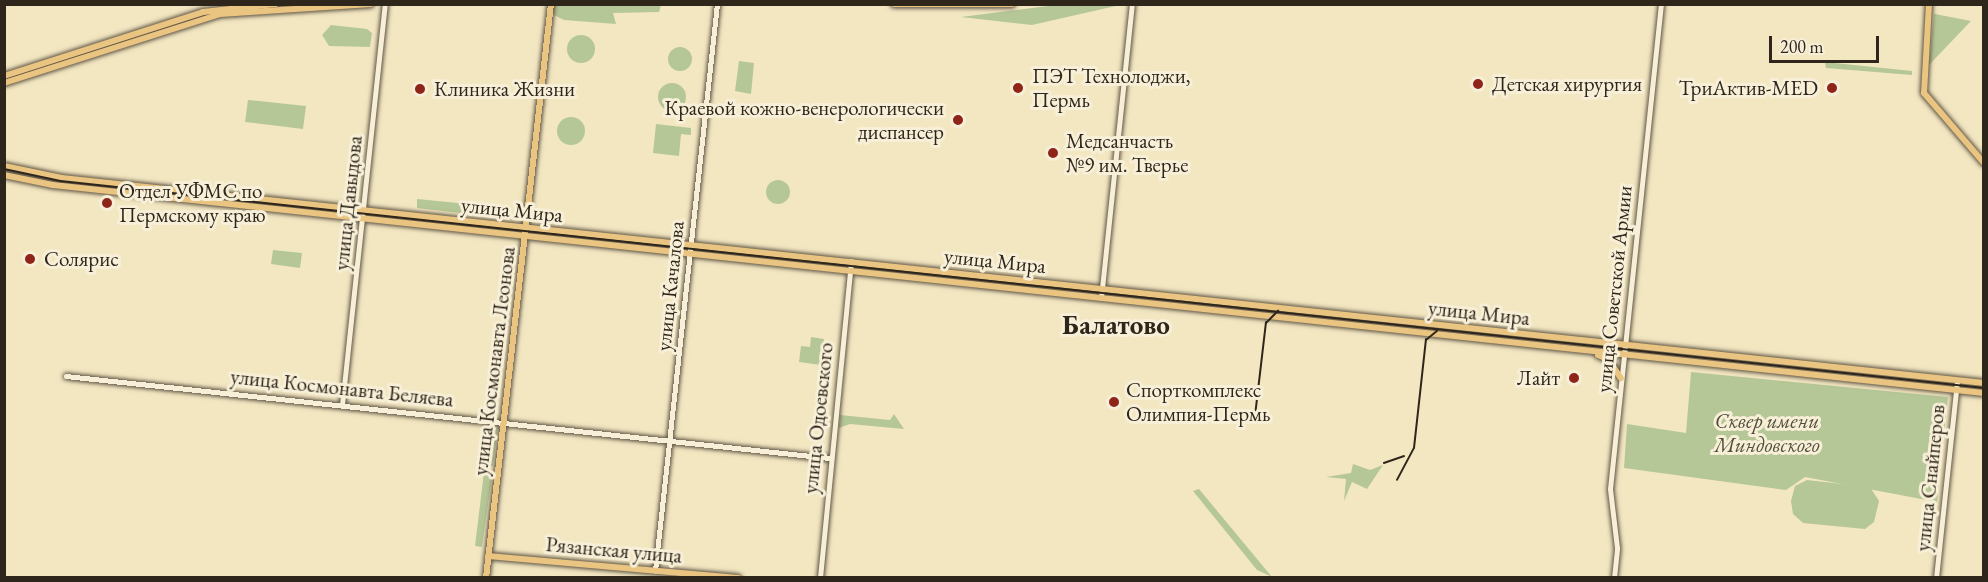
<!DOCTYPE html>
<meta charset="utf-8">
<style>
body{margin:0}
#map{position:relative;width:1988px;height:582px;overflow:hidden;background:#f3e7c2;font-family:"EB Garamond",serif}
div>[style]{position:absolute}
.green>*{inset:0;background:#b6c797}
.round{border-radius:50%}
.roads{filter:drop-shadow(0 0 2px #605645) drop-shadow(0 0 2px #605645)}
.minor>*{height:4.5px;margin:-2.25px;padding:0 2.25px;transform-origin:2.25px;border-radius:2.25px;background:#f7efd7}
.major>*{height:6px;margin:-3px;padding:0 3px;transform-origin:3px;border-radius:3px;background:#eac481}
.tram>*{height:1.5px;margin:-0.75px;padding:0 0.75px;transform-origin:0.75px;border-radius:0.75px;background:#2f261b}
.dots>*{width:16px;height:16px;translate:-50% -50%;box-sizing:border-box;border:3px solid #f7efd7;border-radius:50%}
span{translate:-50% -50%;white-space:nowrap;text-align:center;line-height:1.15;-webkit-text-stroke:6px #f7efd7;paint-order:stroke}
.poi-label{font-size:21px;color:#2f261b}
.left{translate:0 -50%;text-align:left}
.right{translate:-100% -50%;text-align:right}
.street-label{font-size:21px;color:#2f261b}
.park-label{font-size:21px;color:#514e3a;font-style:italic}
.district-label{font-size:27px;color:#2f261b;font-weight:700}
.frame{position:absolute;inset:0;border:6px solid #2f261b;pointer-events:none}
.scale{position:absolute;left:1769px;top:36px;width:110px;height:27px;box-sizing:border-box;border:3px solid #2f261b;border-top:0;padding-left:8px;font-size:18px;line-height:21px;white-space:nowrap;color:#2f261b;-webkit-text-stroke:4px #f7efd7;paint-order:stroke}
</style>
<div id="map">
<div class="green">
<i style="clip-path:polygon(553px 5px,661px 5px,659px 12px,613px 13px,616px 24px,564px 20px,552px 14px)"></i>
<i style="clip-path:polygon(1056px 5px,1120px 5px,1032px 25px,961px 17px)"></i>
<i style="clip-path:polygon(1935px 14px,1971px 21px,1929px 65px,1934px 14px)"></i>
<i style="clip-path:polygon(331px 25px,367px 29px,372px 33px,370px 47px,329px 46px,322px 35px)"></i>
<i class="round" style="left:567px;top:35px;width:28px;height:28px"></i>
<i class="round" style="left:668px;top:47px;width:24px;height:24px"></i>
<i style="clip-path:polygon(739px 61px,754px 63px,751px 94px,735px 91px)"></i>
<i style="clip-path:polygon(1825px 62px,1912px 71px,1912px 75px,1826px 68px)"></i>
<i class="round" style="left:658px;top:83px;width:28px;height:28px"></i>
<i style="clip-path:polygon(248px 100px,306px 106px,303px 129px,245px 122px)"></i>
<i class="round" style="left:557px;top:117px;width:28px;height:28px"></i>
<i style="clip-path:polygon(656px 124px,691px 128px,691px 135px,681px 134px,679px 156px,653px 153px)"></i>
<i class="round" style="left:766px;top:180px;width:24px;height:24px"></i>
<i style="clip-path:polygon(417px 199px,468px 204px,468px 214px,417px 208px)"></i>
<i style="clip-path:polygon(273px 250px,302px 253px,300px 268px,271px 264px)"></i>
<i style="clip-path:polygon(811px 337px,824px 339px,821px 365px,799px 362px,801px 346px,810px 347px)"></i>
<i style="clip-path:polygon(1691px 372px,1948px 397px,1937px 502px,1805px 477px,1786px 490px,1624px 468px,1627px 424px,1686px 433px)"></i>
<i style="clip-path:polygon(894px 414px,904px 429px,850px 424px,839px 428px,840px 415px,890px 420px)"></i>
<i style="clip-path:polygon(498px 427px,493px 466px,484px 468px,488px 438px)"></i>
<i style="clip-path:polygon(1353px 464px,1370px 470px,1383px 465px,1367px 489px,1352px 482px,1344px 501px,1346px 479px,1326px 477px,1351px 473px)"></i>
<i style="clip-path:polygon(484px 472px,492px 476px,482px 547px,475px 546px)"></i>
<i style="clip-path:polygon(1807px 480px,1870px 487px,1879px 501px,1874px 522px,1865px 529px,1803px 523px,1793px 514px,1791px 501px,1795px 486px)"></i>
<i style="clip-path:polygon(1199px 489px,1272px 577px,1257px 570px,1193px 491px)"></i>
</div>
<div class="roads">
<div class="minor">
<i style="left:1101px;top:298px;width:296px;rotate:-84deg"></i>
<i style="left:66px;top:376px;width:768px;rotate:6.13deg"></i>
<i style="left:342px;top:405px;width:403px;rotate:-83.9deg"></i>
<i style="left:655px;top:571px;width:570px;rotate:-83.76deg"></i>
<i style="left:820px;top:578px;width:318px;rotate:-84.4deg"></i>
<i style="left:1614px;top:578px;width:30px;rotate:-84deg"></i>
<i style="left:1617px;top:548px;width:59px;rotate:-96.8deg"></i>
<i style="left:1610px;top:489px;width:488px;rotate:-84deg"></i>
<i style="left:1936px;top:578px;width:197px;rotate:-83.9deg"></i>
</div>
<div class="major">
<i style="left:894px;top:4px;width:118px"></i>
<i style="left:1929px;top:4px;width:89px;rotate:93.2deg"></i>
<i style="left:1924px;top:93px;width:92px;rotate:49.4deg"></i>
<i style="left:4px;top:76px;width:209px;rotate:-17.8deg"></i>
<i style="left:203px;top:12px;width:73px;rotate:-6.3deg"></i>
<i style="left:4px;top:83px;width:227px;rotate:-17.7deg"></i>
<i style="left:220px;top:14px;width:151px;rotate:-3.8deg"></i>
<i style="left:4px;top:166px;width:59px;rotate:11.7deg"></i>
<i style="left:62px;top:178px;width:1933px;rotate:6.09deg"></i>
<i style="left:4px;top:175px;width:50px;rotate:11.5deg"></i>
<i style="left:53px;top:185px;width:1942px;rotate:6.15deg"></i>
<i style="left:1598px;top:355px;width:11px;rotate:22deg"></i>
<i style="left:1608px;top:359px;width:23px;rotate:56deg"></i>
<i style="left:488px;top:556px;width:251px;rotate:5deg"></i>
<i style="left:486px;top:578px;width:578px;rotate:-83.54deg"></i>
</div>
</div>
<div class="tram">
<i style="left:4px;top:169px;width:58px;rotate:11.9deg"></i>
<i style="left:61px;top:181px;width:1934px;rotate:6.14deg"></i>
<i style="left:1255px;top:416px;width:94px;rotate:-83.3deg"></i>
<i style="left:1266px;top:323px;width:17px;rotate:-45deg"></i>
<i style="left:1384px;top:463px;width:21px;rotate:-19deg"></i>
<i style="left:1397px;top:480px;width:36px;rotate:-62deg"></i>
<i style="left:1414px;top:448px;width:109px;rotate:-83.7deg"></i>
<i style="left:1426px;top:340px;width:14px;rotate:-39deg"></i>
</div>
<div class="dots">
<i style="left:1478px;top:84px;background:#8f2418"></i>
<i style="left:1018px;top:88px;background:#8f2418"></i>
<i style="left:1832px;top:88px;background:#8f2418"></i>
<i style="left:420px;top:89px;background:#8f2418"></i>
<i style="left:958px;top:120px;background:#8f2418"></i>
<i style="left:1053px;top:153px;background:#8f2418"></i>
<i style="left:107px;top:203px;background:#8f2418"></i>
<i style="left:30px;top:259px;background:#8f2418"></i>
<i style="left:1574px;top:378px;background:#8f2418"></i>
<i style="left:1114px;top:402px;background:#8f2418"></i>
</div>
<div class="poi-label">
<span class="left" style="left:1032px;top:88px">ПЭТ Технолоджи,<br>Пермь</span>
<span class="left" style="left:1492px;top:84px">Детская хирургия</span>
<span class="right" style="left:1818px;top:88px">ТриАктив-MED</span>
<span class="left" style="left:434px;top:89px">Клиника Жизни</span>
<span class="right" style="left:944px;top:120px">Краевой кожно-венерологически<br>диспансер</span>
<span class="left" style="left:1066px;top:153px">Медсанчасть<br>№9 им. Тверье</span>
<span class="left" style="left:119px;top:203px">Отдел УФМС по<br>Пермскому краю</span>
<span class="left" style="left:44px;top:259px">Солярис</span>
<span class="right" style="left:1560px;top:378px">Лайт</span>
<span class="left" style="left:1126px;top:402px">Спорткомплекс<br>Олимпия-Пермь</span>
</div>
<div class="street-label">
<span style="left:348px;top:203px;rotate:-84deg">улица Давыдова</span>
<span style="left:512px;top:210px;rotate:6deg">улица Мира</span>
<span style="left:995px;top:261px;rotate:6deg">улица Мира</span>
<span style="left:670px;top:286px;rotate:-84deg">улица Качалова</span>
<span style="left:1614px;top:289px;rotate:-84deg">улица Советской Армии</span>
<span style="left:1479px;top:313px;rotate:6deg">улица Мира</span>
<span style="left:494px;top:361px;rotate:-83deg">улица Космонавта Леонова</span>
<span style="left:342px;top:388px;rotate:6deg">улица Космонавта Беляева</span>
<span style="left:818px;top:418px;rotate:-84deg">улица Одоевского</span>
<span style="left:1930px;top:478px;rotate:-84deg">улица Снайперов</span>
<span style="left:614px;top:550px;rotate:5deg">Рязанская улица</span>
</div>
<div class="park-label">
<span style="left:1767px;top:433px">Сквер имени<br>Миндовского</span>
</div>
<div class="district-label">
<span style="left:1116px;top:325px">Балатово</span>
</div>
<div class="frame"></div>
<div class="scale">200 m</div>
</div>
